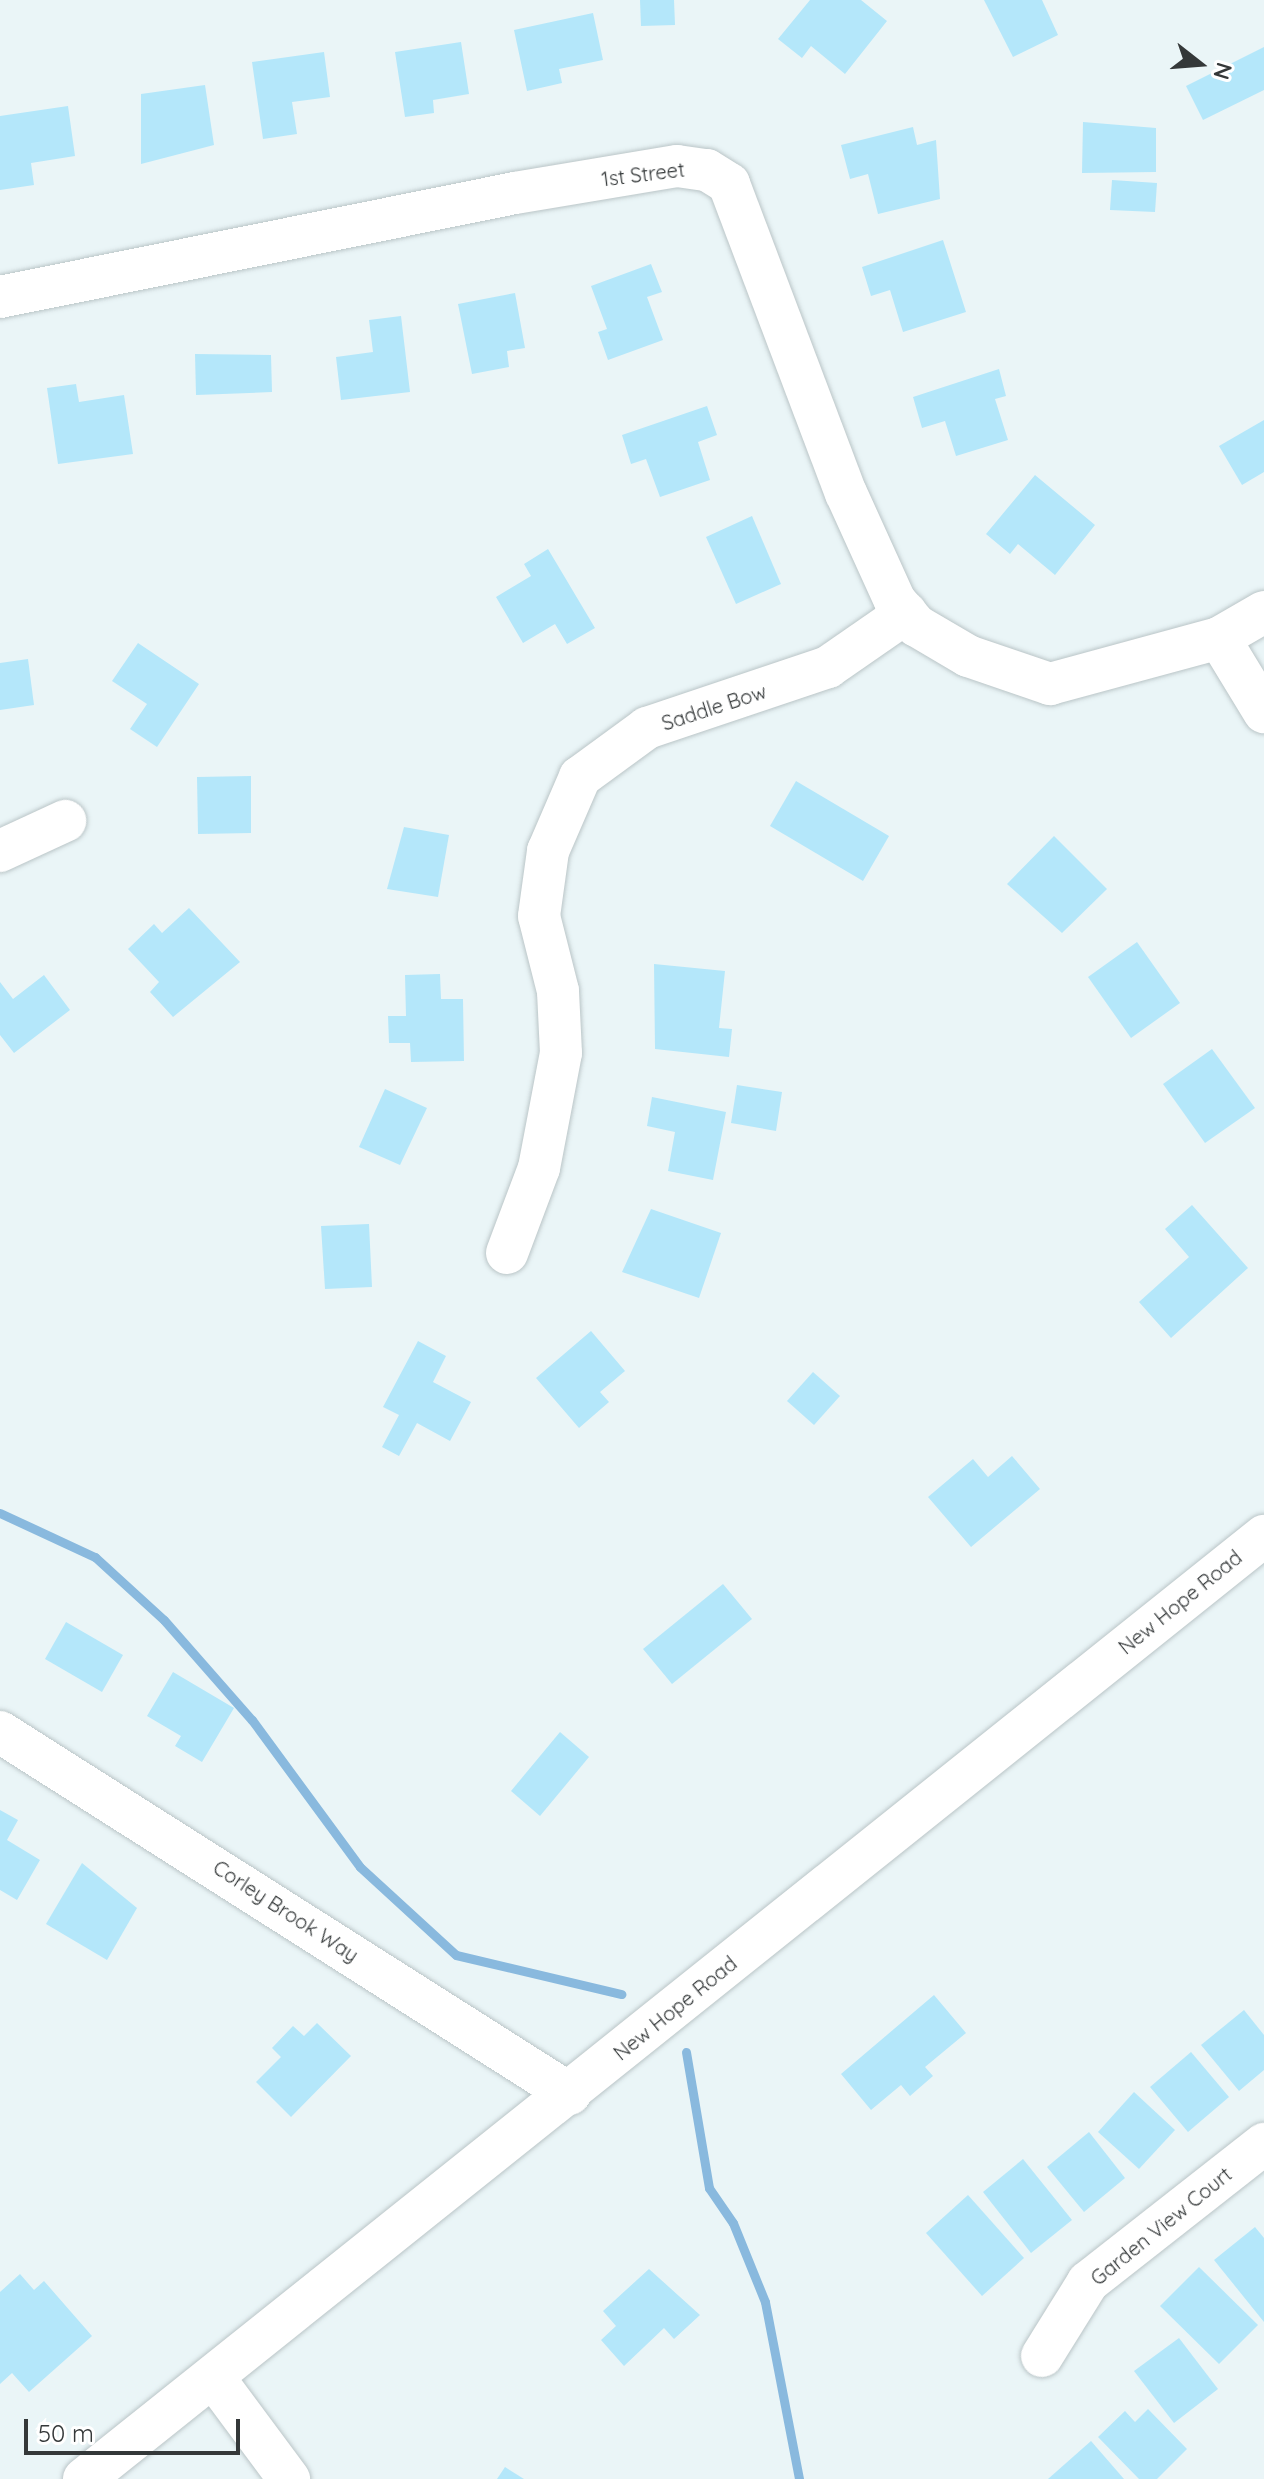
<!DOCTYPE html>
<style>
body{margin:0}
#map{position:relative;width:1264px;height:2479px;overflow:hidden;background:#eaf5f7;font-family:Quicksand,sans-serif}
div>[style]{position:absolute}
.stream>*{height:9px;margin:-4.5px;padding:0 4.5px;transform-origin:4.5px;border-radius:4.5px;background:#89b9de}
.building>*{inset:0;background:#b4e7fa}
.roads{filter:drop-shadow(0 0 2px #bac5c7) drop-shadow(0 0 2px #bac5c7)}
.minor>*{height:42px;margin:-21px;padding:0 21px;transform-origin:21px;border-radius:21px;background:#fff}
span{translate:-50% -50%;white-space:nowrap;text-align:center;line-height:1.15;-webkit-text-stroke:8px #fff;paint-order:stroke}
.street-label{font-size:20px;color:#343839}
.north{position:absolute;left:1160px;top:24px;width:80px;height:80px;-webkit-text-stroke:6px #fff;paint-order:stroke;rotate:107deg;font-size:22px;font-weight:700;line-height:32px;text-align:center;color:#343839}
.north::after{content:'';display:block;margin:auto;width:28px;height:36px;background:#343839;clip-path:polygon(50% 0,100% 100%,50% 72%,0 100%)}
.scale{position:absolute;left:24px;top:2419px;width:216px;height:36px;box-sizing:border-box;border:4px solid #343839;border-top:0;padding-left:10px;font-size:24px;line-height:28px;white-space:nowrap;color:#343839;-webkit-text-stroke:6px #fff;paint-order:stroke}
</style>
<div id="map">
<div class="stream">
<i style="left:0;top:1513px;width:105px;rotate:24.9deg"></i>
<i style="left:95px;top:1557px;width:93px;rotate:42.4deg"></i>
<i style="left:164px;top:1620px;width:133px;rotate:48.7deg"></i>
<i style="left:252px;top:1720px;width:182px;rotate:53.7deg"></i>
<i style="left:360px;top:1867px;width:130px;rotate:42.5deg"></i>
<i style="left:456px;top:1955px;width:170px;rotate:13.3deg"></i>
<i style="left:686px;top:2052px;width:138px;rotate:80.4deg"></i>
<i style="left:709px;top:2188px;width:42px;rotate:55.6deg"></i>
<i style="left:733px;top:2223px;width:85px;rotate:67.9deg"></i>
<i style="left:765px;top:2302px;width:180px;rotate:79.1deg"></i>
</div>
<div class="building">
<i style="clip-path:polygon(640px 0,674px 0,675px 25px,641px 26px)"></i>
<i style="clip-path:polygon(810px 0,861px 0,887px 21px,845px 74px,811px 46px,802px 58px,778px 39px)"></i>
<i style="clip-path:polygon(984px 0,1042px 0,1058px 35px,1013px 57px)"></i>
<i style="clip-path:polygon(593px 13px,603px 60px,559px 69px,562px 83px,527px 91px,514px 30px)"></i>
<i style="clip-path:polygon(461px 42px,469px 94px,433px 100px,434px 113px,405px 117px,395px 52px)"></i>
<i style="clip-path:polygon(1264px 47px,1264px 90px,1203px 120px,1186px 86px)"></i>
<i style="clip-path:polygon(324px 52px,330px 97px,292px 102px,297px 134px,263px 139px,252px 62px)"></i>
<i style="clip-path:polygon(205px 85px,214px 145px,141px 164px,141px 94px)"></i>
<i style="clip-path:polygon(68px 106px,75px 156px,31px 163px,34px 185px,0 190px,0 116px)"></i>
<i style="clip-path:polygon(1083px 122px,1156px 128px,1156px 172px,1082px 173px)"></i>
<i style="clip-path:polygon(913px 127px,917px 145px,936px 140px,940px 199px,878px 214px,868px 174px,850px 179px,841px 145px)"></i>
<i style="clip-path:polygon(1112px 180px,1157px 183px,1155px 212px,1110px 210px)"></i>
<i style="clip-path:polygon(943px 240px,966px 312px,903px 332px,890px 290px,871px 296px,862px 267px)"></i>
<i style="clip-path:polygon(651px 264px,662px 292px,647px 297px,663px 340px,608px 360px,598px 332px,607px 329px,591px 286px)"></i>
<i style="clip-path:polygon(515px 293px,525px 348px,507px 351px,509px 367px,472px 374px,458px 304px)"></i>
<i style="clip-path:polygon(401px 316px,410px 392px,341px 400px,336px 357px,373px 352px,369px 320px)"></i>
<i style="clip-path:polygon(195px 354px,271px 355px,272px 392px,196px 395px)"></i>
<i style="clip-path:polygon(999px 369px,1006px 396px,995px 399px,1008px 440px,956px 456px,945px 421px,922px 428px,913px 397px)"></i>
<i style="clip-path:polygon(76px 384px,79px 402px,124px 395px,133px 454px,58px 464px,47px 388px)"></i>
<i style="clip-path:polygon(707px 406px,717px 435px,698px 442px,710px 480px,660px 497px,646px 459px,631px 464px,622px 435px)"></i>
<i style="clip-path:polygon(1264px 420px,1264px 472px,1242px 485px,1219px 446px)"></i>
<i style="clip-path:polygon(1035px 475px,1095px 525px,1055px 575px,1018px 544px,1010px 554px,986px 534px)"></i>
<i style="clip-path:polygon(752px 516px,781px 584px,736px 604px,706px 537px)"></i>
<i style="clip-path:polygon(548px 549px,595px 628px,567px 644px,555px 624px,523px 643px,496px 597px,531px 576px,524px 564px)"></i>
<i style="clip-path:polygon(138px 643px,199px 684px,157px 747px,130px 729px,147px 704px,112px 681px)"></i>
<i style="clip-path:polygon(28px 659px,34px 705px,0 710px,0 663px)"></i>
<i style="clip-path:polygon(251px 776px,251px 833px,198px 834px,197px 777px)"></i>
<i style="clip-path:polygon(796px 781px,889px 836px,863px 881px,770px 826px)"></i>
<i style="clip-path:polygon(404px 827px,449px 835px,438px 897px,387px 889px)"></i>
<i style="clip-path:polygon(1054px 836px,1107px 889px,1062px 933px,1007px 884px)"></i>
<i style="clip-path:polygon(189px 908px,240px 962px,173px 1017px,150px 992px,159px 982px,128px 949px,154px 924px,162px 933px)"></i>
<i style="clip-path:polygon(1137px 942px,1180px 1003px,1131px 1038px,1088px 977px)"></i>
<i style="clip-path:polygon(654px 964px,725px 971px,719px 1028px,732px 1029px,729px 1057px,655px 1049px)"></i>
<i style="clip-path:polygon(440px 974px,441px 999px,463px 999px,464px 1061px,411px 1062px,410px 1043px,389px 1043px,388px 1016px,406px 1016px,405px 975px)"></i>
<i style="clip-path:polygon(44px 975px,70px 1010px,14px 1053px,0 1035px,0 982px,13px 999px)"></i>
<i style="clip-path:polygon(1212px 1049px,1255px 1108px,1205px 1143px,1163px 1084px)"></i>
<i style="clip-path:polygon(737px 1085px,782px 1092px,776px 1131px,731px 1123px)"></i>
<i style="clip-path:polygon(385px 1089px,427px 1108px,400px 1165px,359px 1147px)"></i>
<i style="clip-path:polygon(652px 1097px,726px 1112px,713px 1180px,668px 1171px,675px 1132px,647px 1126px)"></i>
<i style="clip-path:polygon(1192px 1205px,1248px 1268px,1171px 1338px,1139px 1302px,1189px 1257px,1165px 1229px)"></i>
<i style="clip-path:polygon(651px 1209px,721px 1233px,699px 1298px,622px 1272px)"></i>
<i style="clip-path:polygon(369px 1224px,372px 1287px,325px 1289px,321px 1226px)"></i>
<i style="clip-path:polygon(591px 1331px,625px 1371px,600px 1392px,609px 1402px,579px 1428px,536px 1378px)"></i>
<i style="clip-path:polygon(418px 1341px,446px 1356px,433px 1382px,471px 1402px,450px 1441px,417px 1423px,399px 1456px,382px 1447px,399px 1415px,383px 1407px)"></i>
<i style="clip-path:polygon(813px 1372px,840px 1396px,814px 1425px,787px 1401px)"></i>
<i style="clip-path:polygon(1012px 1456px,1040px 1489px,971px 1547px,928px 1497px,973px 1459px,988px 1477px)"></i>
<i style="clip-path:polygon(723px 1584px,752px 1619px,672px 1684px,643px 1649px)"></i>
<i style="clip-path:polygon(66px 1622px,123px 1655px,102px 1692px,45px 1659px)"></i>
<i style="clip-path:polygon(173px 1672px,234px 1708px,202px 1762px,175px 1746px,181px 1736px,147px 1716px)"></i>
<i style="clip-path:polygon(560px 1732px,589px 1757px,540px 1816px,511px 1791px)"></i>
<i style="clip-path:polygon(0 1810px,18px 1820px,7px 1840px,40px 1860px,17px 1900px,0 1890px)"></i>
<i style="clip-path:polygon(82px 1863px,137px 1908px,107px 1960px,46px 1924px)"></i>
<i style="clip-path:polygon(934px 1995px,966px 2033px,925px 2067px,933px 2076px,910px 2096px,901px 2085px,871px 2110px,841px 2074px)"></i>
<i style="clip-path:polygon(1244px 2010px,1264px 2035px,1264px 2070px,1239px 2091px,1201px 2045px)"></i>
<i style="clip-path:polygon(317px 2023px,351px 2056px,291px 2117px,256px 2082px,281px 2057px,272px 2048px,293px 2026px,304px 2036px)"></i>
<i style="clip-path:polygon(1191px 2052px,1229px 2097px,1188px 2132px,1150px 2087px)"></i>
<i style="clip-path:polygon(1134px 2092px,1175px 2130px,1139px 2169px,1098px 2132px)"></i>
<i style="clip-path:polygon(1089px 2132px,1125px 2178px,1084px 2212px,1047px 2167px)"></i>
<i style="clip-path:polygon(1023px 2159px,1072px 2220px,1031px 2253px,983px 2192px)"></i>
<i style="clip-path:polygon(968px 2195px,1024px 2258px,982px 2296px,926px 2233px)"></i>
<i style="clip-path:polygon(1255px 2227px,1264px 2238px,1264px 2322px,1214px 2260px)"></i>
<i style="clip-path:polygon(1199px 2267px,1258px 2325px,1219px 2364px,1160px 2306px)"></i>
<i style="clip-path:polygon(649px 2269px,700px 2315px,674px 2339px,664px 2328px,624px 2366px,601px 2340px,616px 2326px,603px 2311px)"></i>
<i style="clip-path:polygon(20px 2274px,34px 2290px,44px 2281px,92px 2336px,29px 2392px,12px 2373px,0 2384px,0 2292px)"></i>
<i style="clip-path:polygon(1179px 2338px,1218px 2389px,1174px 2423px,1134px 2371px)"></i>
<i style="clip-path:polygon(1148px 2409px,1187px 2449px,1157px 2479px,1139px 2479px,1098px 2437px,1125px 2411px,1135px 2422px)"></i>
<i style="clip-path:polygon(1091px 2441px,1124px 2479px,1048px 2479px)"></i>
<i style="clip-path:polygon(505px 2467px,524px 2479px,497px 2479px)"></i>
</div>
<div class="roads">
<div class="minor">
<i style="left:0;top:297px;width:525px;rotate:-11.42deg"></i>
<i style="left:515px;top:193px;width:164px;rotate:-9.5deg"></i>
<i style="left:677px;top:166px;width:30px;rotate:8deg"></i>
<i style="left:707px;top:170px;width:26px;rotate:32deg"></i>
<i style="left:729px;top:184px;width:330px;rotate:69.3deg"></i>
<i style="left:846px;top:493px;width:119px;rotate:65.6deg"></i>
<i style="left:895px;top:601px;width:33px;rotate:49deg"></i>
<i style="left:917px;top:626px;width:59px;rotate:30.5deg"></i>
<i style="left:968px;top:656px;width:87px;rotate:18.9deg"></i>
<i style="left:1050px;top:684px;width:175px;rotate:-15.2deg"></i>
<i style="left:1219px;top:638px;width:52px;rotate:-30deg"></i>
<i style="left:1219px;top:638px;width:87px;rotate:58.7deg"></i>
<i style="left:0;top:851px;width:72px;rotate:-24.8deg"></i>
<i style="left:507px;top:1253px;width:91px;rotate:-69.4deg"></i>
<i style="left:539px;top:1168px;width:117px;rotate:-79.2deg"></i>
<i style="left:561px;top:1053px;width:62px;rotate:-92.8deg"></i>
<i style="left:558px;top:991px;width:77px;rotate:-104.2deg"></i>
<i style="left:539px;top:916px;width:66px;rotate:-82.1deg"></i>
<i style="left:548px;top:851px;width:81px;rotate:-66.6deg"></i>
<i style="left:580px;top:777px;width:83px;rotate:-36.2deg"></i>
<i style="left:647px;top:728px;width:191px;rotate:-18.6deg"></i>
<i style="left:828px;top:667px;width:95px;rotate:-34.7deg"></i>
<i style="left:0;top:1732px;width:675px;rotate:32.42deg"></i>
<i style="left:1042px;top:2356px;width:87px;rotate:-58.1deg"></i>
<i style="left:1088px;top:2282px;width:224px;rotate:-38.1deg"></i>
<i style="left:214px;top:2378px;width:126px;rotate:53.4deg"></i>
<i style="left:84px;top:2479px;width:1511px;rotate:-38.63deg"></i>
</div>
</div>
<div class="street-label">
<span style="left:643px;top:174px;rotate:-7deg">1st Street</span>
<span style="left:714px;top:707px;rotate:-18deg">Saddle Bow</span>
<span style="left:1180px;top:1602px;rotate:-39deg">New Hope Road</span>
<span style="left:286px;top:1911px;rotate:33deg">Corley Brook Way</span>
<span style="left:675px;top:2008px;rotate:-39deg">New Hope Road</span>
<span style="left:1161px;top:2226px;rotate:-39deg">Garden View Court</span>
</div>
<div class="north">N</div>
<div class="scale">50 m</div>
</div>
